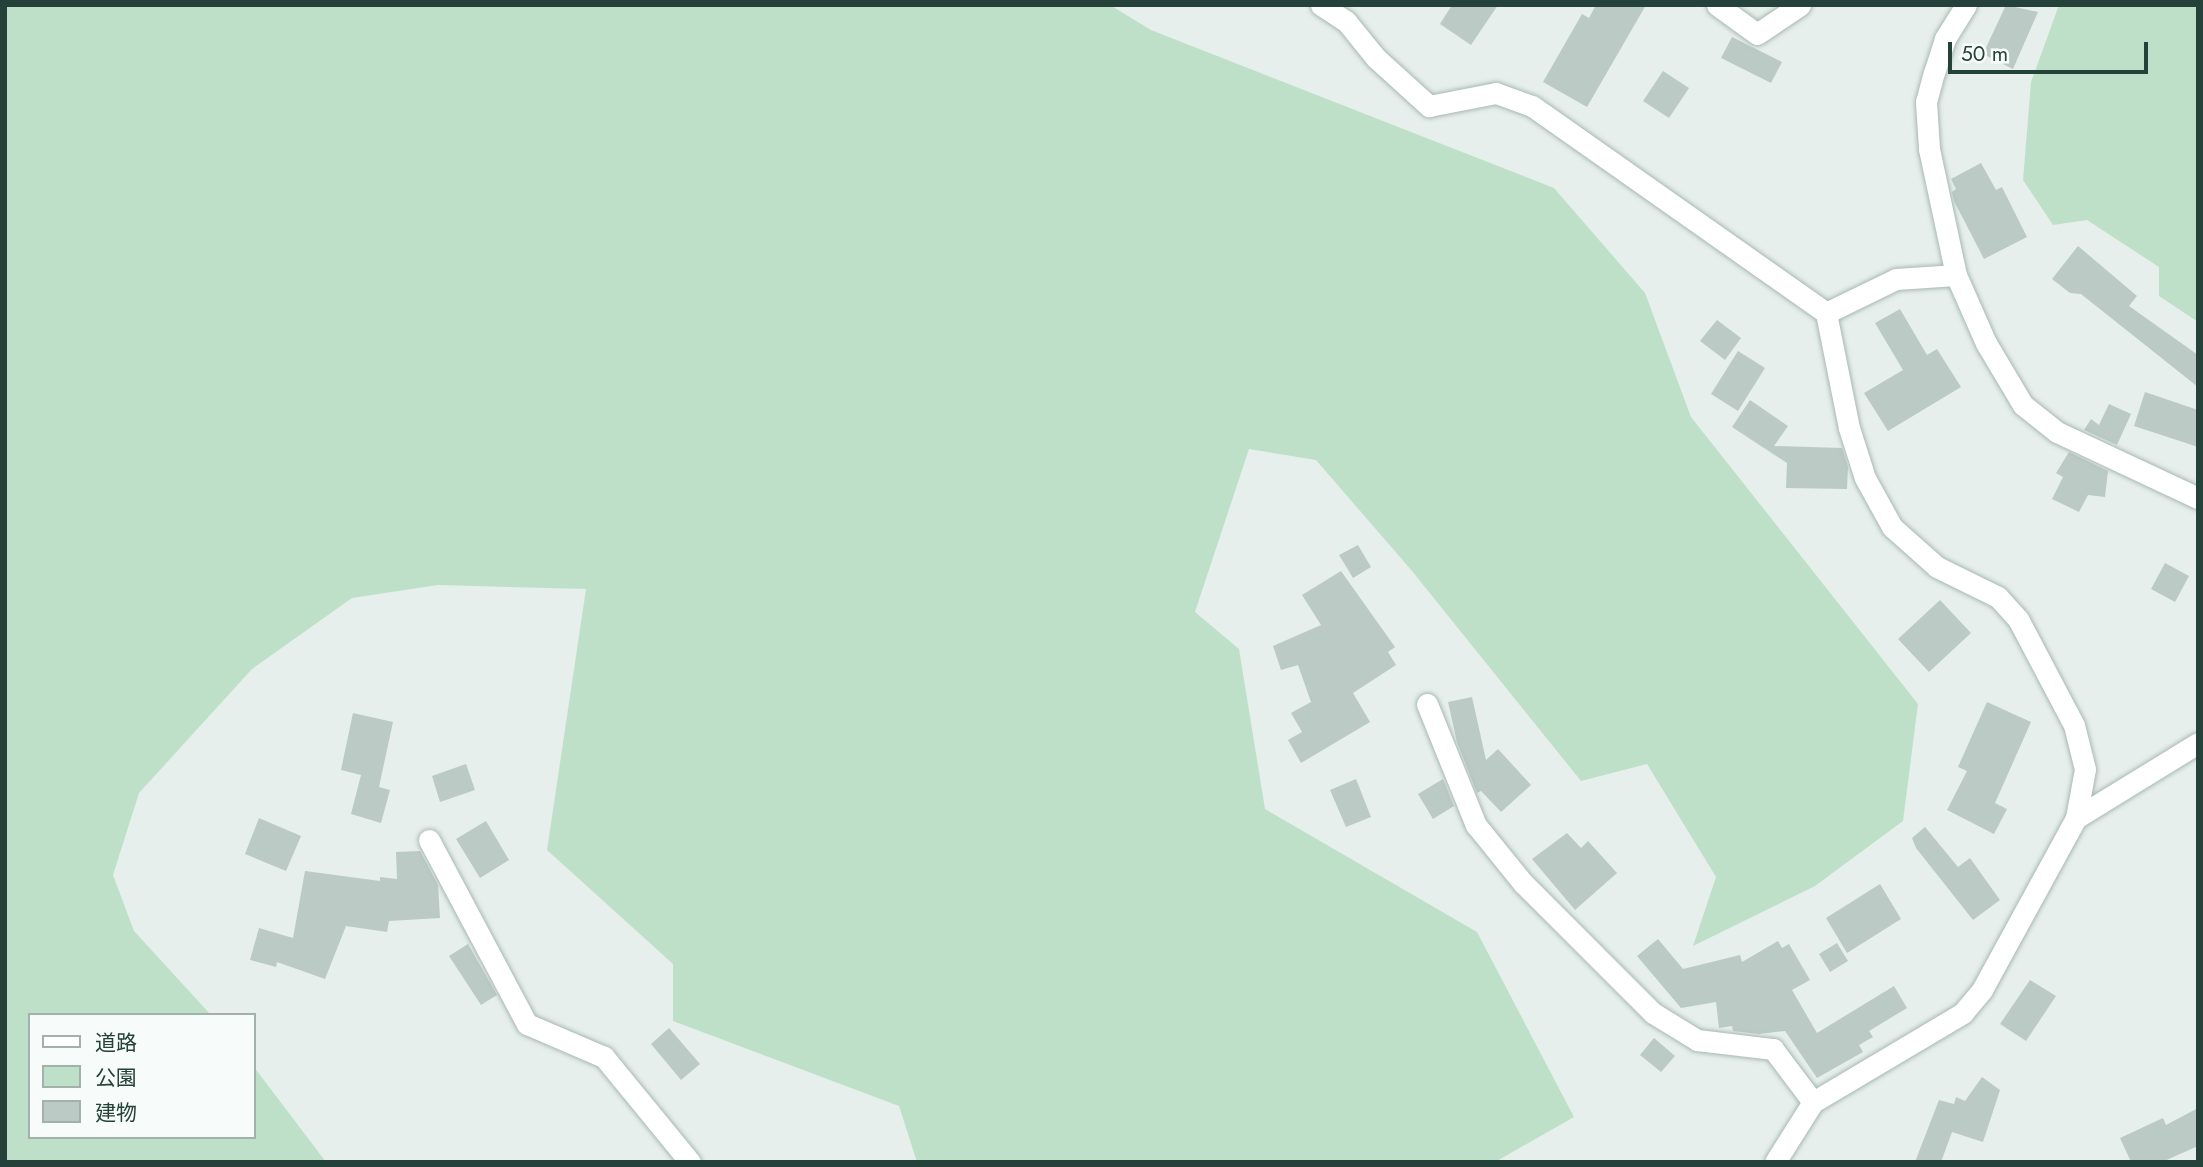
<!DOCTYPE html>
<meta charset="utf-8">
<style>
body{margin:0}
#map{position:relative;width:2203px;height:1167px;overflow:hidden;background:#e6efeb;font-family:Jost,"Noto Sans JP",sans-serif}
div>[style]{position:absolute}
.green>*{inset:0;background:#bfe0c8}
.building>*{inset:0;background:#bbcac4}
.roads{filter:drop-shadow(0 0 2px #a8b8b2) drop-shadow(0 0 2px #a8b8b2)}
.minor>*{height:21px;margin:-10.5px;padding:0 10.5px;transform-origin:10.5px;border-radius:10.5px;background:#fff}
span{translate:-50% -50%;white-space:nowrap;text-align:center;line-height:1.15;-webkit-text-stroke:6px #f7fbf9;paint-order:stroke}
.frame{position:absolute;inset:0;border:7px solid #24423a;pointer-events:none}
.legend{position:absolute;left:28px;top:1013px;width:228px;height:126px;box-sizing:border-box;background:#f7fbf9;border:2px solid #a3b1ad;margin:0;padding:9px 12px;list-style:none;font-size:21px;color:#24423a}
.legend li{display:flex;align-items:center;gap:14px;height:35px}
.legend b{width:35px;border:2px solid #a3b1ad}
.scale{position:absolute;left:1948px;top:42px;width:200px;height:32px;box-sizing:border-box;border:4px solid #24423a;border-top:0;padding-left:9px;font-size:21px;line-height:24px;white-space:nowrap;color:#24423a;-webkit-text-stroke:5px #f7fbf9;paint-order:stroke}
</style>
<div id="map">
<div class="green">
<i style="clip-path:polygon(5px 5px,1110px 5px,1151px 30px,1554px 188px,1645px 293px,1691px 417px,1918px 704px,1903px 821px,1815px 886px,1693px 946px,1716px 877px,1647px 764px,1581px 781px,1412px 571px,1316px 460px,1249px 449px,1195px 612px,1239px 649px,1265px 809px,1477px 932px,1574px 1117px,1495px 1162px,917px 1162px,899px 1106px,673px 1021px,673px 964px,547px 850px,586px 589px,438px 585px,352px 598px,252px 669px,139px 793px,113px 875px,134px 931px,211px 1015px,30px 1015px,30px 1137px,254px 1137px,254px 1067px,326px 1162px,5px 1162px)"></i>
<i style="clip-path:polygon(2059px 5px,2198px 5px,2198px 322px,2159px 296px,2159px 267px,2087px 220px,2053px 225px,2023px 180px,2031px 82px)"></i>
</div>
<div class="building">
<i style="clip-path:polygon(1452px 5px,1498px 5px,1471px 45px,1440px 24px)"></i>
<i style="clip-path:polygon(1596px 5px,1646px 5px,1587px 107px,1543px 82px,1582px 14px,1589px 18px)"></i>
<i style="clip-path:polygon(2006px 5px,2038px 12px,2013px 69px,1983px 54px)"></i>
<i style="clip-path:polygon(1732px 37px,1782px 62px,1771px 83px,1721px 58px)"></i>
<i style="clip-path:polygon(1663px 71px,1689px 88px,1669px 118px,1643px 101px)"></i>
<i style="clip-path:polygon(1981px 163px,1996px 190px,2002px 187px,2027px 237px,1984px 259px,1954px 201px,1952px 192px,1956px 189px,1951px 179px)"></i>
<i style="clip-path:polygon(2078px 246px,2137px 296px,2129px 306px,2198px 355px,2198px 387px,2081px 294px,2070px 293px,2052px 279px)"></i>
<i style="clip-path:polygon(1900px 309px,1927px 355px,1937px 349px,1961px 387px,1888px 431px,1864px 393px,1903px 370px,1875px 323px)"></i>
<i style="clip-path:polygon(1717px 320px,1741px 338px,1725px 360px,1700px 341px)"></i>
<i style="clip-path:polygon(1738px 351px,1765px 368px,1738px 411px,1711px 394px)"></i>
<i style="clip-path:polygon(2145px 392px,2198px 410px,2198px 447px,2134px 426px)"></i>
<i style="clip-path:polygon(1750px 400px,1788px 426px,1774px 446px,1842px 448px,1848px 467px,1847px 489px,1786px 488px,1787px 463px,1732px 427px)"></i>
<i style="clip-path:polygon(2109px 404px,2131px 414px,2117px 445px,2084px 430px,2091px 419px,2099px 425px)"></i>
<i style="clip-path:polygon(2069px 452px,2108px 471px,2105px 497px,2088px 495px,2079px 512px,2052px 499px,2063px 477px,2056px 473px)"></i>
<i style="clip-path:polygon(1358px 545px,1371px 567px,1353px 578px,1339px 555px)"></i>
<i style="clip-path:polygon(2165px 563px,2189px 576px,2175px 602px,2151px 589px)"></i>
<i style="clip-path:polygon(1341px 571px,1395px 647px,1388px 652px,1396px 665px,1353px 693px,1370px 722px,1301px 763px,1288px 740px,1302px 732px,1291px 713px,1311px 702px,1298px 665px,1281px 670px,1273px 646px,1321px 625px,1302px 595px)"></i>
<i style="clip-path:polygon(1940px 600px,1971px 633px,1929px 672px,1898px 639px)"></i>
<i style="clip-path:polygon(1472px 697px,1486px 760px,1498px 749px,1531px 785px,1501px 812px,1481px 791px,1477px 793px,1457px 742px,1448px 702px)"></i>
<i style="clip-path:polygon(1987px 702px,2031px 722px,1995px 803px,2007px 809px,1994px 834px,1947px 810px,1967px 771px,1958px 767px)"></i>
<i style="clip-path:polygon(353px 713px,393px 722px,379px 787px,390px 790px,381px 823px,351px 814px,361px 775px,341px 770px)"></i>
<i style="clip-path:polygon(466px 764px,475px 790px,440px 802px,432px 776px)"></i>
<i style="clip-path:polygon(1356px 779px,1371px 817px,1346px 827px,1330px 790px)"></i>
<i style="clip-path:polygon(1443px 779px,1454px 806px,1433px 819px,1418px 794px)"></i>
<i style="clip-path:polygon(259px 818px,301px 836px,286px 871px,245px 854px)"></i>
<i style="clip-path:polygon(486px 821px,509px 860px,480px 878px,456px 839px)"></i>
<i style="clip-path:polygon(1925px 827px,1958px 867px,1970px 858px,2000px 900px,1973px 920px,1916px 848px,1912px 838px)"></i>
<i style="clip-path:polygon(1567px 833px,1581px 848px,1588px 841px,1617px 873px,1575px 910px,1532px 859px)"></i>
<i style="clip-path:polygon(420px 851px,438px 885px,440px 918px,389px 921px,387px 932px,346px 926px,325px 979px,277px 962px,276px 967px,250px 960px,259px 928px,293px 938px,305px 871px,380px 881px,380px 877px,397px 879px,396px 852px)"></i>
<i style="clip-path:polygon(1880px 884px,1901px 919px,1847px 953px,1826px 918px)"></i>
<i style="clip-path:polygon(1658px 939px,1683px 969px,1740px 955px,1742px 962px,1778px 941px,1782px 948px,1789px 944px,1810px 980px,1792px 990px,1817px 1033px,1894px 986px,1907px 1008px,1869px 1031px,1873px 1037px,1859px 1045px,1863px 1052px,1817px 1078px,1785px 1031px,1759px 1034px,1733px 1031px,1732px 1026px,1719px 1028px,1716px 1002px,1681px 1008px,1637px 956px)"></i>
<i style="clip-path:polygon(1837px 943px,1848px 961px,1830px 972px,1819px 954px)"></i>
<i style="clip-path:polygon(468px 944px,497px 995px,481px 1005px,449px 956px)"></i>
<i style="clip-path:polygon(2030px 980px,2056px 996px,2026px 1041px,2000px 1024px)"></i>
<i style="clip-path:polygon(669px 1028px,700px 1064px,681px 1080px,651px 1044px)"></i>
<i style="clip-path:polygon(1654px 1038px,1675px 1056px,1661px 1072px,1640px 1055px)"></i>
<i style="clip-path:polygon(1982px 1077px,2000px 1090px,1983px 1142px,1952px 1132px,1941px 1162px,1915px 1162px,1939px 1100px,1954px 1104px,1956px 1097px,1965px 1101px)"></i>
<i style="clip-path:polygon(2198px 1108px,2198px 1146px,2162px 1162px,2131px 1162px,2120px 1138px,2163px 1118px,2166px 1125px)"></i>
</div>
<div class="roads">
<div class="minor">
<i style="left:1321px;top:5px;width:30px;rotate:33deg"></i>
<i style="left:1346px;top:21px;width:48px;rotate:51deg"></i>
<i style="left:1376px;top:58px;width:72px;rotate:42.2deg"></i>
<i style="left:1429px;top:106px;width:68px;rotate:-11deg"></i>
<i style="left:1496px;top:93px;width:38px;rotate:20deg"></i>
<i style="left:1532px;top:106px;width:360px;rotate:35.1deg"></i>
<i style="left:1826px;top:313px;width:117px;rotate:78.7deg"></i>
<i style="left:1849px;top:428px;width:52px;rotate:72.3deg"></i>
<i style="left:1865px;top:478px;width:56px;rotate:61.1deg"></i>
<i style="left:1892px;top:527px;width:60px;rotate:41.6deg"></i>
<i style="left:1937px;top:567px;width:68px;rotate:26.2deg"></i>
<i style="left:1998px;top:597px;width:30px;rotate:48deg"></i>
<i style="left:2018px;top:619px;width:120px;rotate:62.2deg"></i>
<i style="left:2074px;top:725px;width:45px;rotate:76deg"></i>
<i style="left:2085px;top:769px;width:50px;rotate:100.4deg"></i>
<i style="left:2076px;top:818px;width:196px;rotate:118.7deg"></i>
<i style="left:1982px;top:990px;width:30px;rotate:130deg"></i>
<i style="left:1963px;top:1013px;width:174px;rotate:149.3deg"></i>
<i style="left:1813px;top:1102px;width:71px;rotate:122.3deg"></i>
<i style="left:1717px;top:5px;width:49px;rotate:35.9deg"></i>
<i style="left:1757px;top:34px;width:52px;rotate:-34deg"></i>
<i style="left:1966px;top:5px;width:40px;rotate:122deg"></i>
<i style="left:1945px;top:39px;width:35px;rotate:108deg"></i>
<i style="left:1934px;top:72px;width:31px;rotate:105deg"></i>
<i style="left:1926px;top:102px;width:47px;rotate:86.3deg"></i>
<i style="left:1929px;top:149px;width:129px;rotate:77.9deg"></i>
<i style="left:1956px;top:275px;width:74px;rotate:66.2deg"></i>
<i style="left:1986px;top:343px;width:72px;rotate:59.2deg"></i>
<i style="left:2023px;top:405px;width:43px;rotate:38.5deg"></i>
<i style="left:2057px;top:432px;width:156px;rotate:25.1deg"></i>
<i style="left:1826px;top:313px;width:78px;rotate:-25.9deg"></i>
<i style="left:1896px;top:279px;width:60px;rotate:-3.8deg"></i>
<i style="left:1427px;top:704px;width:131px;rotate:68deg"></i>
<i style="left:1476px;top:825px;width:75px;rotate:51deg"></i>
<i style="left:1523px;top:883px;width:184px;rotate:45deg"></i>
<i style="left:1653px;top:1013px;width:52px;rotate:31.5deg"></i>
<i style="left:1697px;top:1040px;width:77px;rotate:6.8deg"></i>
<i style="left:1773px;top:1049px;width:66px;rotate:53deg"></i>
<i style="left:2076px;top:818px;width:143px;rotate:-31.6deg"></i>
<i style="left:429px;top:840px;width:208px;rotate:62deg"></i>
<i style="left:527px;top:1024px;width:84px;rotate:23.2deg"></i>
<i style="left:604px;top:1057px;width:136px;rotate:50.7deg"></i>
</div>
</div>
<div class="frame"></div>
<ul class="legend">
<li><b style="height:9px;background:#fff"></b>道路</li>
<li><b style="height:19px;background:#bfe0c8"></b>公園</li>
<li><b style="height:19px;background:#bbcac4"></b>建物</li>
</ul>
<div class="scale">50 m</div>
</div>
